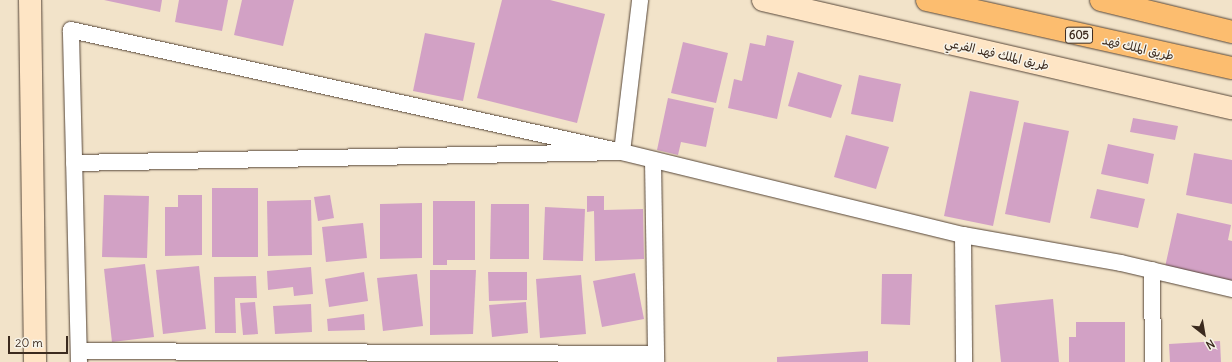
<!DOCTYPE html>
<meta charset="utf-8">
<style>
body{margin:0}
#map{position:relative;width:1232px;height:362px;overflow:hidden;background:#f2e3c9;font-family:Delius,"Playpen Sans Arabic",sans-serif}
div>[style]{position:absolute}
.building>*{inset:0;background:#d2a1c5}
.roads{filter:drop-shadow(0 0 1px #564638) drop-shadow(0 0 1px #564638)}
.street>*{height:16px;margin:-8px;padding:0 8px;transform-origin:8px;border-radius:8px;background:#fff}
.secondary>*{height:22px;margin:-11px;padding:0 11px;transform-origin:11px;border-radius:11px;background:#fee5c5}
.highway>*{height:22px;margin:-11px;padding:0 11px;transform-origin:11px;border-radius:11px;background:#fcbd6f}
span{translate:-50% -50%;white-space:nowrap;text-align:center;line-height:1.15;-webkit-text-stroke:3px #f7f3e8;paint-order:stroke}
.shield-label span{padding:1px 3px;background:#f7f3e8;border:1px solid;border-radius:3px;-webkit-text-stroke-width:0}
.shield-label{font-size:11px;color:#3b2a1e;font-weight:700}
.street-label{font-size:12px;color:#3b2a1e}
.north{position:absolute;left:1184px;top:314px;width:40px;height:40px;-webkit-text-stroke:3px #f7f3e8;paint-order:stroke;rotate:149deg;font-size:11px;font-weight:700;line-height:16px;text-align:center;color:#3b2a1e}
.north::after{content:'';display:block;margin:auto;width:14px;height:18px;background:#3b2a1e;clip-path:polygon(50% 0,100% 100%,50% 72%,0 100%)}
.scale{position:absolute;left:8px;top:336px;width:60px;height:18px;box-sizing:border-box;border:2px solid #3b2a1e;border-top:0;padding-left:5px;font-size:12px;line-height:14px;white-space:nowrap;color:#3b2a1e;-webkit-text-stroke:3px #f7f3e8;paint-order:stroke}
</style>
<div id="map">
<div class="building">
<i style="clip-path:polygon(104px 0,162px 0,160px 12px)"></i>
<i style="clip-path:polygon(179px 0,228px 0,222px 31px,175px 22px)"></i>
<i style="clip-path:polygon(242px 0,294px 0,283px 46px,234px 35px)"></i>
<i style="clip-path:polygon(502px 0,550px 0,605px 14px,577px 123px,477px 98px)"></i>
<i style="clip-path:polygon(425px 33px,475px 43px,463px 101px,413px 91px)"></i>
<i style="clip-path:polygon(767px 35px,794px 41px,777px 119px,728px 108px,734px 79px,742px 81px,750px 43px,765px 46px)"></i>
<i style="clip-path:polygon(683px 42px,728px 53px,716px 103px,671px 93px)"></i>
<i style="clip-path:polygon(798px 72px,842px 85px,831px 118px,788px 106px)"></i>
<i style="clip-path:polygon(859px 75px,901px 84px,893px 122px,851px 114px)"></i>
<i style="clip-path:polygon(970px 91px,1019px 101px,993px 226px,944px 216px)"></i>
<i style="clip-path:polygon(668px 98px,714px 108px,706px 147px,681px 142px,678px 155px,657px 150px)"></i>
<i style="clip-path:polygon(1133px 118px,1178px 126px,1175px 140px,1130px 132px)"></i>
<i style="clip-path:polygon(1024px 122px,1069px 131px,1050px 223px,1005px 214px)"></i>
<i style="clip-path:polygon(846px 135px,889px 147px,876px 189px,834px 177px)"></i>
<i style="clip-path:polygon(1108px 144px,1154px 154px,1148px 184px,1101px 174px)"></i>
<i style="clip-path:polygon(1194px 153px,1232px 160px,1232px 204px,1186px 195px)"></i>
<i style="clip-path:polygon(212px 188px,258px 188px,258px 257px,212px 257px)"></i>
<i style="clip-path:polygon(1097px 189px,1145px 199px,1138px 228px,1090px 218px)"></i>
<i style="clip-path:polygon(104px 195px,149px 196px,147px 258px,102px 257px)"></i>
<i style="clip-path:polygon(178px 195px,202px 195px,202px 255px,165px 256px,165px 207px,178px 207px)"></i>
<i style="clip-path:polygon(330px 195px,334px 218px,318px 221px,314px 197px)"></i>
<i style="clip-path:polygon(587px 196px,604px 196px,604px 210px,643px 209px,644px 259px,595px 261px,594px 211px,587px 212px)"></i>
<i style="clip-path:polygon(311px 200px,312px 255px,268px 256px,267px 201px)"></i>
<i style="clip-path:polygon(433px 201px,475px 201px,475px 260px,447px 260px,447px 265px,433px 265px)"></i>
<i style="clip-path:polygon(422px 203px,422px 258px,380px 259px,380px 204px)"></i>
<i style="clip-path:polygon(491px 204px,529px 204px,529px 259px,490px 259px)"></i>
<i style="clip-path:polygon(545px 207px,585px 209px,583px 261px,543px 260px)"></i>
<i style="clip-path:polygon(1177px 213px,1231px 225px,1228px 240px,1232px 241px,1232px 281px,1165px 267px)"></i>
<i style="clip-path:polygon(363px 223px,367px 258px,326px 262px,322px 227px)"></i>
<i style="clip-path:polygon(145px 264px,154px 337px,112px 342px,104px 269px)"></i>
<i style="clip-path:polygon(199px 266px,206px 329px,163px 334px,156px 270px)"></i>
<i style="clip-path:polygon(311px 267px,313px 294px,294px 296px,293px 287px,268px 290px,267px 271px)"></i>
<i style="clip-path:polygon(430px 270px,476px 270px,473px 334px,430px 335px)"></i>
<i style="clip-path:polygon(364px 272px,368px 301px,329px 307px,325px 279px)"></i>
<i style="clip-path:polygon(488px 272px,527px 272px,527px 300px,489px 301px)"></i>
<i style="clip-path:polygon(635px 273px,644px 319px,602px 327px,593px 281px)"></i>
<i style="clip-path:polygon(417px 274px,423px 326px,383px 331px,377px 278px)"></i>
<i style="clip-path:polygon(882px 274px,912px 274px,910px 325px,881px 324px)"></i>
<i style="clip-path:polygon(581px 275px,586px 334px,540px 338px,536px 279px)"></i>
<i style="clip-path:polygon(256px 276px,257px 298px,235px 298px,236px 333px,215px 333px,214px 277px)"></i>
<i style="clip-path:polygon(1053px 299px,1059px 362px,1001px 362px,995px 305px)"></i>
<i style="clip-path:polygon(255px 302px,258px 334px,243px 335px,240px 303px)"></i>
<i style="clip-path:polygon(526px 302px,528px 333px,492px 337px,489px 305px)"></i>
<i style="clip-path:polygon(311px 304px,312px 332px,275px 334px,273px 306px)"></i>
<i style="clip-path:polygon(364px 314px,365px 330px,328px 331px,327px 319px)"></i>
<i style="clip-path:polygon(1076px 322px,1125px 322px,1125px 362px,1069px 362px,1069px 337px,1076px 337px)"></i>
<i style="clip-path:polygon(1220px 341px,1221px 362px,1170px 362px,1169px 344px)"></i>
<i style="clip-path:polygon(868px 351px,868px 362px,777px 362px,777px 357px)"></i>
</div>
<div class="roads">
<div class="street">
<i style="left:653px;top:160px;width:202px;rotate:89.1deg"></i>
<i style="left:74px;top:163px;width:548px;rotate:-1.15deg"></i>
<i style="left:622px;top:152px;width:153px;rotate:-83.2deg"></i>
<i style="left:963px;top:235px;width:127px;rotate:89.5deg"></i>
<i style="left:1152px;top:270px;width:92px;rotate:89.4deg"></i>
<i style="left:79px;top:351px;width:577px;rotate:0.3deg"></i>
<i style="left:79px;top:362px;width:332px;rotate:-91.4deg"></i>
<i style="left:71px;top:30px;width:564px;rotate:12.48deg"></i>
<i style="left:622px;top:152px;width:351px;rotate:13.7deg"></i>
<i style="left:963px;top:235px;width:160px;rotate:10deg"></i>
<i style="left:1121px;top:263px;width:114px;rotate:13.2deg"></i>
</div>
<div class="secondary">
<i style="left:30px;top:0;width:362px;rotate:89.2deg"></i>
<i style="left:763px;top:0;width:481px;rotate:13deg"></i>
</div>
<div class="highway">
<i style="left:927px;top:0;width:312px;rotate:12.6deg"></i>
<i style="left:1101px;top:0;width:135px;rotate:13.7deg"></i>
</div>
</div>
<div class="shield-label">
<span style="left:1079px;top:35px">605</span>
</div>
<div class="street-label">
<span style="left:1138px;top:48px;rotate:13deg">طريق الملك فهد</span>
<span style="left:997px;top:54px;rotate:13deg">طريق الملك فهد الفرعي</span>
</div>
<div class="north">N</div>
<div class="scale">20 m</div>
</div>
